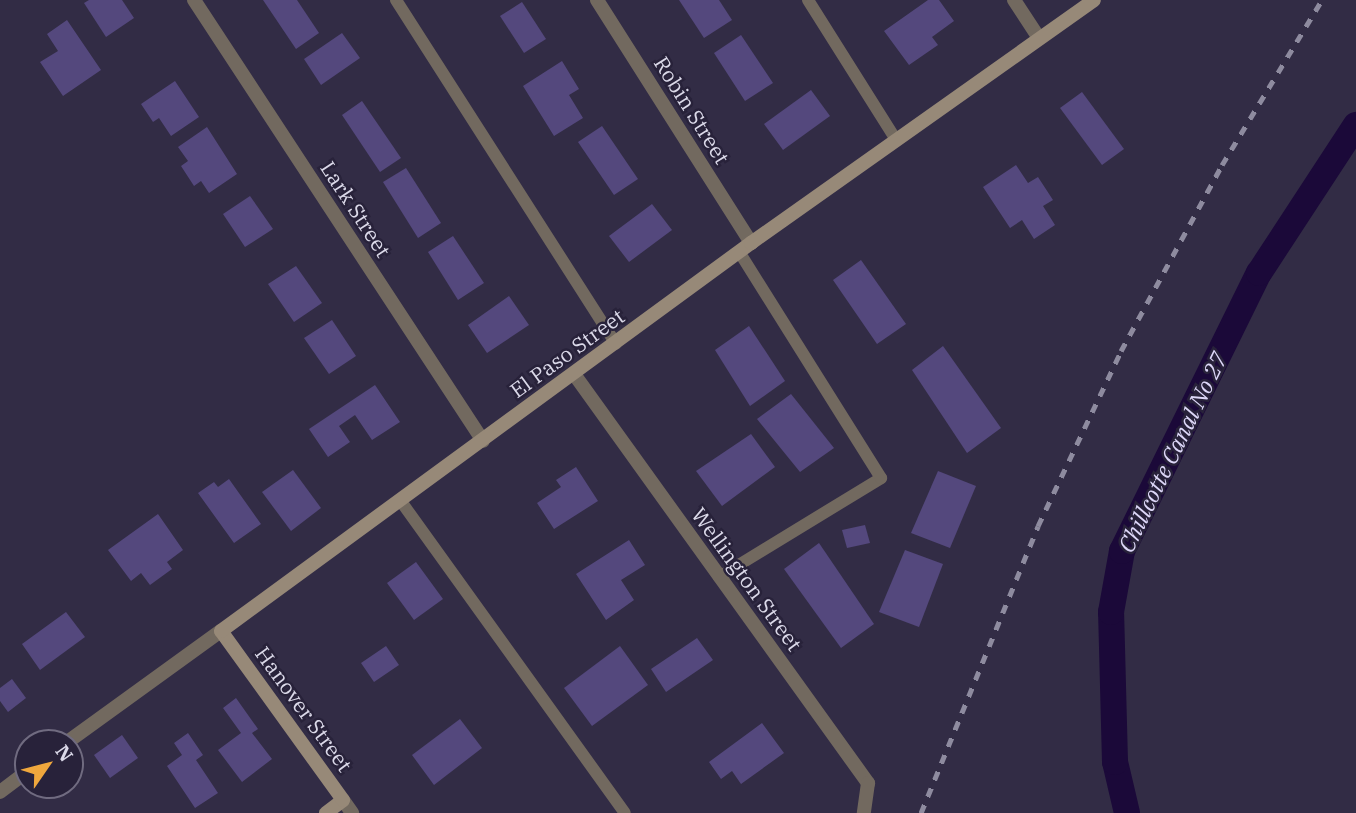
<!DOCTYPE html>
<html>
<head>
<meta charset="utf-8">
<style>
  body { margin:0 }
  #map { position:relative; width:1356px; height:813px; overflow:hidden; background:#322c45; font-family:"IBM Plex Serif",serif }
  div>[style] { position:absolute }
  .canal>* { height:26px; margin:-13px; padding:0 13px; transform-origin:13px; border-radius:13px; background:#1b0939 }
  .building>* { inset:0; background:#54487d }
  .lane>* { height:12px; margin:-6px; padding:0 6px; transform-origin:6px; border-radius:6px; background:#72695f }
  .street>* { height:14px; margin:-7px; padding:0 7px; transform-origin:7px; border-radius:7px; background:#72695f }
  .secondary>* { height:14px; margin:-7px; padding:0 7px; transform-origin:7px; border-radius:7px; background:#978978 }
  .rail>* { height:5px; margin-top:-2.5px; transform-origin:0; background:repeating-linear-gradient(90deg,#8e8b9f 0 9px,transparent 0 18px) }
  span { translate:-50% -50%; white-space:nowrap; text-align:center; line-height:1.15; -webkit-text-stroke:5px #28223a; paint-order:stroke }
  .street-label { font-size:21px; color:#dbd9e9 }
  .water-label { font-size:23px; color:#ddd7f8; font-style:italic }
  .north { position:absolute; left:14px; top:729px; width:70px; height:70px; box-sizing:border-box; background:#28223a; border:2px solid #706b80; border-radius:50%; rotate:55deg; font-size:19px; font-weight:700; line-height:28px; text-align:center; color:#dbd9e9 }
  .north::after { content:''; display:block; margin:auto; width:24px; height:32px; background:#efa73d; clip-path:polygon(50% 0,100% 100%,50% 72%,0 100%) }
</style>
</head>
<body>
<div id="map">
  <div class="canal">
    <div style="left:1127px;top:813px;width:52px;rotate:-103.2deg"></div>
    <div style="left:1115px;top:762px;width:150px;rotate:-91.5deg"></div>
    <div style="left:1111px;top:612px;width:62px;rotate:-79.8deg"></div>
    <div style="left:1122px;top:551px;width:310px;rotate:-63.8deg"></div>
    <div style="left:1259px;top:273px;width:177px;rotate:-56.8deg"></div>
  </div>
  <div class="building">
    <div style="clip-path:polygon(89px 0,122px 0,134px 18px,106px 37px,84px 3px)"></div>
    <div style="clip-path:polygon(263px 0,297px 0,319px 33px,296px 49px)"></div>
    <div style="clip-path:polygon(679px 0,719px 0,732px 20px,704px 38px)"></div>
    <div style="clip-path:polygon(928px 0,939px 0,954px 21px,932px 37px,938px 45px,909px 65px,884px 31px)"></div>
    <div style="clip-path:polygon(522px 2px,546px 39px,524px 53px,500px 16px)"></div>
    <div style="clip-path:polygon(67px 20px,101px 70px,63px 96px,40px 62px,58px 51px,47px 34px)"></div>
    <div style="clip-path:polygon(342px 33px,360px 58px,321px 85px,304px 59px)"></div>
    <div style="clip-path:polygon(741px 35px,773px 83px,745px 101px,714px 53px)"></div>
    <div style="clip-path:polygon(562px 61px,579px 89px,569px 95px,583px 118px,554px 136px,523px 86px)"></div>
    <div style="clip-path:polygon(175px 81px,199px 117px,171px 136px,159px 118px,153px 122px,141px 104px)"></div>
    <div style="clip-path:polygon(811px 90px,830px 116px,783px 150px,764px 124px)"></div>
    <div style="clip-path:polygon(1082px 92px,1124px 149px,1102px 165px,1060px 108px)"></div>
    <div style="clip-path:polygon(362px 101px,401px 158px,380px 172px,342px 115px)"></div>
    <div style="clip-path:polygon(602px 126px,638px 179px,614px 195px,578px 142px)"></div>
    <div style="clip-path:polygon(207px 127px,237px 174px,209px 193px,201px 181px,194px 186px,181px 166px,188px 161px,178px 147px)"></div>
    <div style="clip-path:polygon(1016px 165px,1028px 183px,1038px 177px,1053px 200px,1043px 206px,1055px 225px,1034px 239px,1022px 220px,1010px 228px,983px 187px)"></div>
    <div style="clip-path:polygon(406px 168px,441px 223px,418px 238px,383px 182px)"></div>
    <div style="clip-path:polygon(250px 196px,273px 229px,245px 247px,223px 214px)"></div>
    <div style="clip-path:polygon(652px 204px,672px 230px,629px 262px,609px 236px)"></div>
    <div style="clip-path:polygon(453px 236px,484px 283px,458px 300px,428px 252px)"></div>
    <div style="clip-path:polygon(861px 260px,906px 324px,877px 344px,833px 280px)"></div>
    <div style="clip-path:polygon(296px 266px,322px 303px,294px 322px,268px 284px)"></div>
    <div style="clip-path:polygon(509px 296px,529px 325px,487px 353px,468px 325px)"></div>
    <div style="clip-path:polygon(332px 320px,356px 356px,329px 374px,304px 338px)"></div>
    <div style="clip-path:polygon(749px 326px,785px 381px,750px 406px,715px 350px)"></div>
    <div style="clip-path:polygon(943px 346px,1001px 428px,967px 453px,912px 370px)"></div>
    <div style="clip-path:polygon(375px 385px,400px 422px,372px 440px,355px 415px,339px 426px,350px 442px,328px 457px,309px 429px)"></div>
    <div style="clip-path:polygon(791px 394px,834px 448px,800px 472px,757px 419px)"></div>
    <div style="clip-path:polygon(751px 434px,775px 467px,722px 506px,696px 471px)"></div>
    <div style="clip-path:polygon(576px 467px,598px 501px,554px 529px,537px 503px,561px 487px,556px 480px)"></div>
    <div style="clip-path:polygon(293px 470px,321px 508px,291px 531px,262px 492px)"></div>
    <div style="clip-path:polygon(938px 471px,976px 486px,950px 548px,911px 533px)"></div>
    <div style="clip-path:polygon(229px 479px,261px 524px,234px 543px,198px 493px,214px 482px,218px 487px)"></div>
    <div style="clip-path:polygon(158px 514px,183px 550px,167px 562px,172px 569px,150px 585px,141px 573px,131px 581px,108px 550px)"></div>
    <div style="clip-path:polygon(865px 525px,870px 543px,847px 548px,842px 530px)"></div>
    <div style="clip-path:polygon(629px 540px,645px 565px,621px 580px,634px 600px,606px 620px,576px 574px)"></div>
    <div style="clip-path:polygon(819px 543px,874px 624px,841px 648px,784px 569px)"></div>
    <div style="clip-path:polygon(905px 550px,943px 564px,919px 627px,879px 612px)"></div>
    <div style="clip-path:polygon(416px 562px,443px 599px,414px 620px,387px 583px)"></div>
    <div style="clip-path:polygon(66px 612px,85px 637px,40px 670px,22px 644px)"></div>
    <div style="clip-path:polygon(697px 638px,713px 660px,666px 692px,651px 669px)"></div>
    <div style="clip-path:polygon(386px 646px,399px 665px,374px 682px,361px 663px)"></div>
    <div style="clip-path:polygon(620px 646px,648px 685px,592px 726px,564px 688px)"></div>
    <div style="clip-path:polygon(12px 679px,26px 698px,8px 712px,0 701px,0 688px)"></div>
    <div style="clip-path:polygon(236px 698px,258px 729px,252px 733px,272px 759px,242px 782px,218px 750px,241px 733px,223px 708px)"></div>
    <div style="clip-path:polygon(460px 719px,482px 748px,434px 785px,412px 755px)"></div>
    <div style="clip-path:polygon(762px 723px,784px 753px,741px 784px,732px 771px,721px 779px,709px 762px)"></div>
    <div style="clip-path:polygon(188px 733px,203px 755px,196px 760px,218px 793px,195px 808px,167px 766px,182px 755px,174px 743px)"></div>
    <div style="clip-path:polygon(122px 735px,138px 758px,110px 778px,94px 755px)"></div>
  </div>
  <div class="lane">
    <div style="left:396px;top:0;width:408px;rotate:57.4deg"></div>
    <div style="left:808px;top:0;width:165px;rotate:57.8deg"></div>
    <div style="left:400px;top:500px;width:385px;rotate:54.3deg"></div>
    <div style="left:719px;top:577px;width:190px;rotate:-31.4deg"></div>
    <div style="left:881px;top:478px;width:266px;rotate:-122.1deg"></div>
  </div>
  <div class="street">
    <div style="left:194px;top:0;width:527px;rotate:56.76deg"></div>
    <div style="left:597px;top:0;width:288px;rotate:57.6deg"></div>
    <div style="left:1014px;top:0;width:45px;rotate:56.7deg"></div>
    <div style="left:574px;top:374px;width:504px;rotate:54.29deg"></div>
    <div style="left:868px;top:783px;width:30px;rotate:98deg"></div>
    <div style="left:66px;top:743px;width:191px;rotate:-35.9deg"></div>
    <div style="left:0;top:792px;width:35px;rotate:-37deg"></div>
    <div style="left:343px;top:800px;width:16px;rotate:55deg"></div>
  </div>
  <div class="secondary">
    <div style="left:326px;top:813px;width:21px;rotate:-37deg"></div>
    <div style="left:343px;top:800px;width:208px;rotate:-125.8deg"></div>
    <div style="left:221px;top:631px;width:657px;rotate:-36.21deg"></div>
    <div style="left:751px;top:243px;width:420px;rotate:-35.3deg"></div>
  </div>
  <div class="rail">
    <div style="left:921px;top:813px;width:310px;rotate:-67.8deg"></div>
    <div style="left:1038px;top:526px;width:194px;rotate:-64.6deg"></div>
    <div style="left:1121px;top:351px;width:212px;rotate:-61.5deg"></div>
    <div style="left:1222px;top:165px;width:193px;rotate:-58.8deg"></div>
  </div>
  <div class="street-label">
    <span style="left:692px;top:110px;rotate:58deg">Robin Street</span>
    <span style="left:356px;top:209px;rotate:57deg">Lark Street</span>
    <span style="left:567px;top:353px;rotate:-36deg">El Paso Street</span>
    <span style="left:747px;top:579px;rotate:54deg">Wellington Street</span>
    <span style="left:304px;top:709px;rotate:54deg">Hanover Street</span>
  </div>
  <div class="water-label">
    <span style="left:1172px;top:452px;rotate:-64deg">Chillcotte Canal No 27</span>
  </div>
  <div class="north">N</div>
</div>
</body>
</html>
